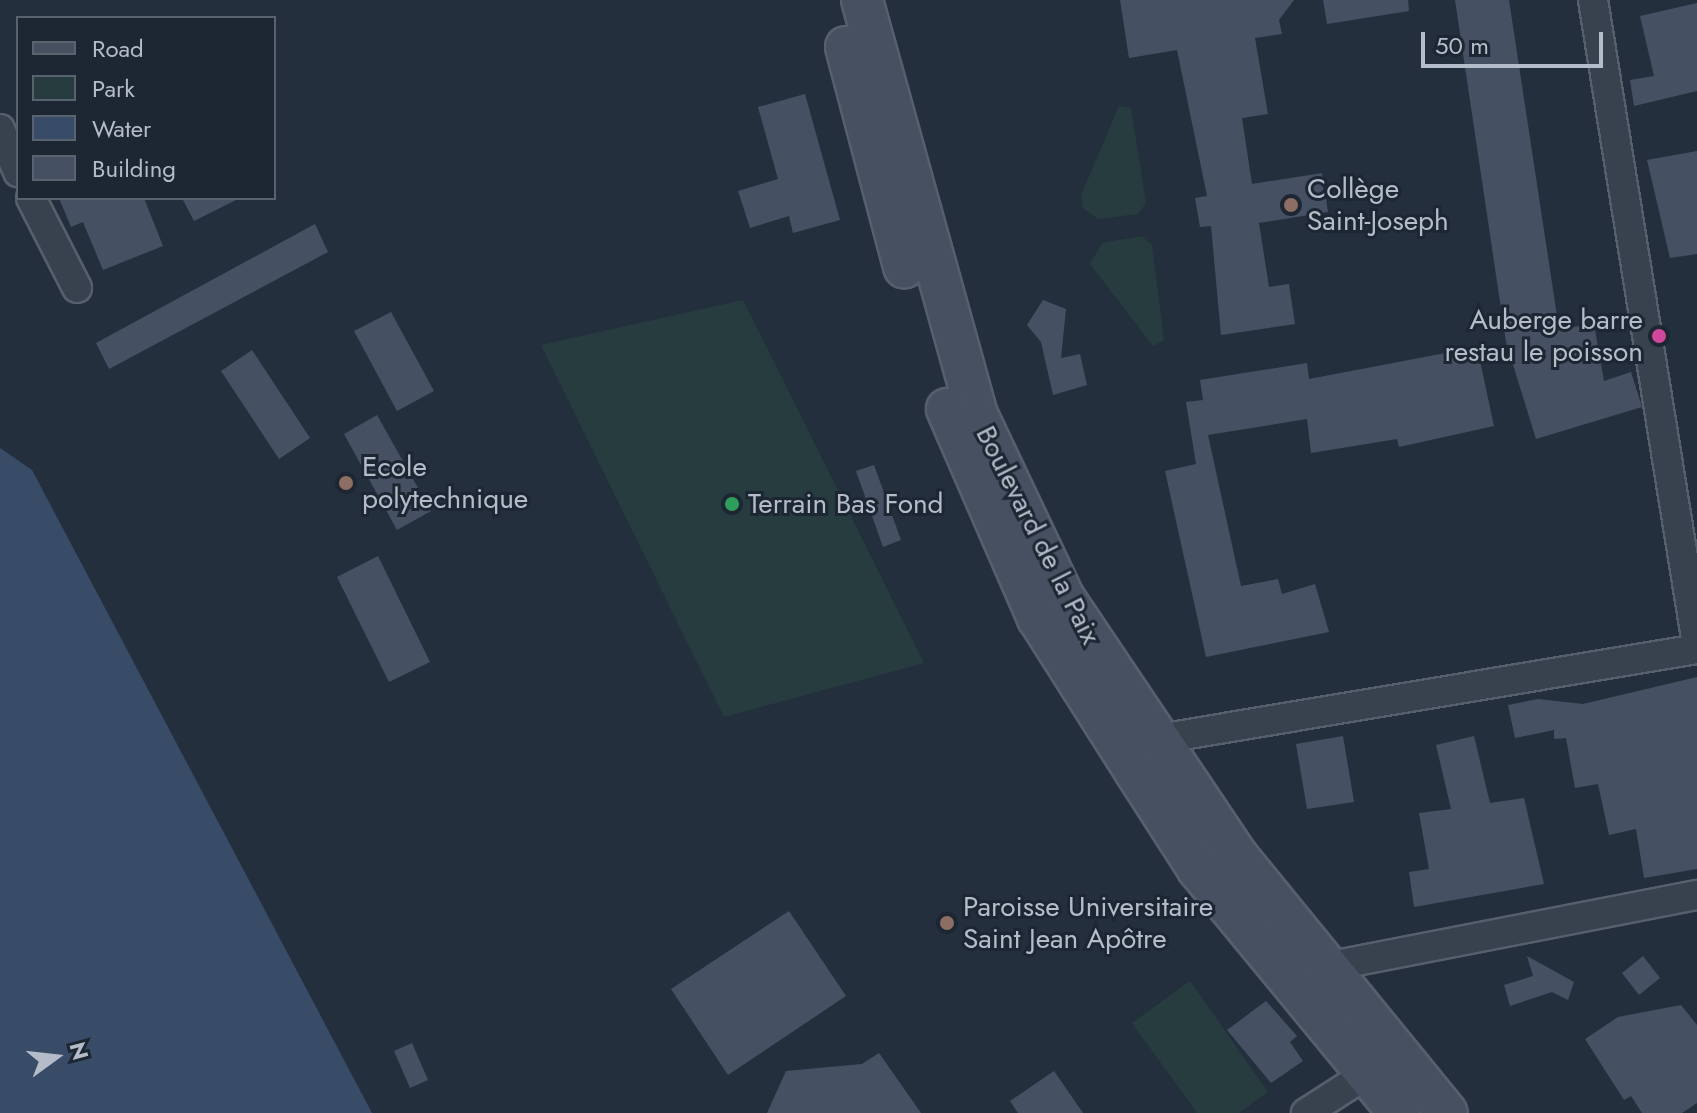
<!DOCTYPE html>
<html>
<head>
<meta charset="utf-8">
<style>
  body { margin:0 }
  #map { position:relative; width:1697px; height:1113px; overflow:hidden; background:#242f3e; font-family:Jost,sans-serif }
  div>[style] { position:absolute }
  .green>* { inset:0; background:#263c3f }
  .water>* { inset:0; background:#394c67 }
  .building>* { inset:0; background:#455162 }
  .roads { filter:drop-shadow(2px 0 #565f6c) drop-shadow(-2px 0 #565f6c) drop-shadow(0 2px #565f6c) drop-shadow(0 -2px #565f6c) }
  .street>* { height:28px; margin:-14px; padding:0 14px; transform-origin:14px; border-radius:14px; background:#38414e }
  .secondary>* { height:40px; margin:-20px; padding:0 20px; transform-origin:20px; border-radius:20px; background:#465061 }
  .dots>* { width:22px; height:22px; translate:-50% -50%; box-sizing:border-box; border:4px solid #1d2633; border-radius:50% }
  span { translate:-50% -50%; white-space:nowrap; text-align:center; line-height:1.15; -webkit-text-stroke:6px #1d2633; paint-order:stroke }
  .poi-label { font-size:28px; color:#b4bcc9 }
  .left { translate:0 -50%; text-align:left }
  .right { translate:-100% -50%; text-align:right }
  .street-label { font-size:28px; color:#b4bcc9 }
  .legend { position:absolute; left:16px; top:16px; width:260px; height:184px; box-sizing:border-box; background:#1d2633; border:2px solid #59626f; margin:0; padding:10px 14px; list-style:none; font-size:24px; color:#b4bcc9 }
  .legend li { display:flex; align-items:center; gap:16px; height:40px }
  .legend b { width:40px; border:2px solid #59626f }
  .north { position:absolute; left:16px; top:1017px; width:80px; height:80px; -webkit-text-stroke:6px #1d2633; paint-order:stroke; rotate:75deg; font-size:22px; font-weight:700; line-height:32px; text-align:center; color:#b4bcc9 }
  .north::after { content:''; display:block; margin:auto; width:28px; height:36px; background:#b4bcc9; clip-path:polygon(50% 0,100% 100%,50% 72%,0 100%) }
  .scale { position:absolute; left:1421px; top:32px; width:182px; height:36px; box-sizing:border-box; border:4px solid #b4bcc9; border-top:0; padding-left:10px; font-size:24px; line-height:28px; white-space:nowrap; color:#b4bcc9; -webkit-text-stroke:6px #1d2633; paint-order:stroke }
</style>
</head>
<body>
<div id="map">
  <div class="green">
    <div style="clip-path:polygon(1119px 106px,1131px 108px,1146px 203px,1138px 214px,1098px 219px,1083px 208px,1081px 195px)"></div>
    <div style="clip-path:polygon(1142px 236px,1152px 245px,1164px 340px,1153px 346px,1090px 264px,1102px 243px)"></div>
    <div style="clip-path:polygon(743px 300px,924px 663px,724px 717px,541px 345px)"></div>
    <div style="clip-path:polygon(1190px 981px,1268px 1092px,1239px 1113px,1197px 1113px,1132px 1023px)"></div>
  </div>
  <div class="water">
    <div style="clip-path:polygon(0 448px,32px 470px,372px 1113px,0 1113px)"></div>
  </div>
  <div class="building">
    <div style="clip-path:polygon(1120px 0,1294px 0,1279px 20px,1282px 34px,1255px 38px,1268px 114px,1242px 118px,1252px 184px,1322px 173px,1328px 212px,1259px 223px,1269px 287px,1289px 284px,1295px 324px,1221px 335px,1211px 226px,1200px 227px,1195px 198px,1207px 196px,1177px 50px,1129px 58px)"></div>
    <div style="clip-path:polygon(1323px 0,1408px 0,1409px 11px,1327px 24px)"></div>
    <div style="clip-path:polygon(1455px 0,1509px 0,1559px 329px,1594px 324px,1604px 381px,1631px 372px,1642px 407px,1536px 439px,1506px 342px)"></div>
    <div style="clip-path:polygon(1697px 3px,1697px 91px,1634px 106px,1630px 80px,1654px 76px,1640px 16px)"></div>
    <div style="clip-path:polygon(805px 94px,840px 220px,793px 233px,789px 216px,750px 228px,738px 191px,778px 179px,758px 107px)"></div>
    <div style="clip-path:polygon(1697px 151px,1697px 254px,1670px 258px,1647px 160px)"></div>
    <div style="clip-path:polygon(59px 198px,144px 198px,163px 246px,103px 270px,83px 222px,71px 227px)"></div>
    <div style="clip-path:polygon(182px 198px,240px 198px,194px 221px)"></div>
    <div style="clip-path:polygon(315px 224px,328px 252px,109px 369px,96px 343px)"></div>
    <div style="clip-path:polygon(1043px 300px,1066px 309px,1061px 358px,1080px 354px,1087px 385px,1053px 395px,1041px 342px,1027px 325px)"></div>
    <div style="clip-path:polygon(391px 312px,434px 391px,397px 411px,354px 331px)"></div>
    <div style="clip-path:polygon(1477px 347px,1494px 426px,1399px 447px,1397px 439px,1311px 453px,1307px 419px,1208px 435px,1241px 586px,1278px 579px,1282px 594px,1315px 584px,1329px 632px,1206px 657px,1165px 471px,1196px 464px,1186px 402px,1203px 400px,1200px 380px,1307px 363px,1309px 379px)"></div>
    <div style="clip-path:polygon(252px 350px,310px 438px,279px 459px,221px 371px)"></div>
    <div style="clip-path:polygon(377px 415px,431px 511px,397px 530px,344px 434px)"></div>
    <div style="clip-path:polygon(874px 465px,901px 540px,883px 547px,856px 471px)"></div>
    <div style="clip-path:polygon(378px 556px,430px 662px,389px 682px,337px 577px)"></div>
    <div style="clip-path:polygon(1697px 677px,1697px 869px,1644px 878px,1636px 829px,1609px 835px,1598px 784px,1575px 788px,1566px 738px,1554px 739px,1554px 730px,1515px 738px,1508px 705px,1538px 699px,1583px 704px)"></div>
    <div style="clip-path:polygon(1343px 736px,1354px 802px,1307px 809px,1296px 744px)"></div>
    <div style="clip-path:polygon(1474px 736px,1490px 803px,1524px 798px,1544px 884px,1414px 907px,1409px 872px,1429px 869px,1419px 813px,1451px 809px,1436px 745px)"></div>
    <div style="clip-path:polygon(789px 911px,846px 996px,728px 1075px,671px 989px)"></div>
    <div style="clip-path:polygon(1527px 956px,1574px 982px,1568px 1000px,1552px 992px,1510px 1006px,1504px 985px,1533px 976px)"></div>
    <div style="clip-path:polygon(1643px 956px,1660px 978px,1639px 995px,1622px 973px)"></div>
    <div style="clip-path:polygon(1266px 1001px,1297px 1036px,1290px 1042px,1303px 1061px,1271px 1083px,1227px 1030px)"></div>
    <div style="clip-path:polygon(1681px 1005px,1697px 1025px,1697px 1103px,1682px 1113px,1642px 1113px,1631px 1096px,1624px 1100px,1585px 1039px,1618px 1017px)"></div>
    <div style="clip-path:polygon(412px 1043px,428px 1080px,410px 1088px,394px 1051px)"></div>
    <div style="clip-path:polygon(879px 1053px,921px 1113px,767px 1113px,786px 1071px,862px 1064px)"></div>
    <div style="clip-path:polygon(1054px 1071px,1083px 1113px,1018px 1113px,1010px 1101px)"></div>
  </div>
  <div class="roads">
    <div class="street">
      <div style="left:1593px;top:0;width:652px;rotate:80.83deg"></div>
      <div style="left:0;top:129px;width:47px;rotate:67.3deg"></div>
      <div style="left:31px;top:198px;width:101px;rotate:62.9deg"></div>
      <div style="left:1153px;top:740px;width:552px;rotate:-9.5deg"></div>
      <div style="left:1310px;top:970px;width:394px;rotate:-11deg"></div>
      <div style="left:1306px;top:1113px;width:72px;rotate:-32.6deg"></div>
    </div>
    <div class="secondary">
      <div style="left:862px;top:0;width:433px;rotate:74.5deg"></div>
      <div style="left:978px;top:417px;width:200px;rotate:64.6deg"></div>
      <div style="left:1064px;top:598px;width:312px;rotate:56.1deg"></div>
      <div style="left:1238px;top:857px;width:330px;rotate:50.8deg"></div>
      <div style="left:846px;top:47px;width:228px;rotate:75.2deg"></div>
      <div style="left:947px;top:409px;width:228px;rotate:66.5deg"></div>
      <div style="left:1038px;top:618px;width:181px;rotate:57.6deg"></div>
      <div style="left:1135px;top:771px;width:117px;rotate:57.3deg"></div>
      <div style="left:1198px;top:869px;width:316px;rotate:50.5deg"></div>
    </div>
  </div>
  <div class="dots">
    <div style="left:1291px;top:205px;background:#8d6e63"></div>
    <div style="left:1659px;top:336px;background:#d1479c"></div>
    <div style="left:346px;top:483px;background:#8d6e63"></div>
    <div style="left:732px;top:504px;background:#2e9e5b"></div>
    <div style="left:947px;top:923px;background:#8d6e63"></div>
  </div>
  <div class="poi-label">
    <span class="left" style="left:1307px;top:205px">Collège<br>Saint-Joseph</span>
    <span class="right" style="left:1643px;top:336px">Auberge barre<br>restau le poisson</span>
    <span class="left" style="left:362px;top:483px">Ecole<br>polytechnique</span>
    <span class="left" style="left:748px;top:504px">Terrain Bas Fond</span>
    <span class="left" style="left:963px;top:923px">Paroisse Universitaire<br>Saint Jean Apôtre</span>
  </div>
  <div class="street-label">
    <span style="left:1038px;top:535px;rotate:63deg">Boulevard de la Paix</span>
  </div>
  <ul class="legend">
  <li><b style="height:10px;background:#465061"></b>Road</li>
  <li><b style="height:22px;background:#263c3f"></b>Park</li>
  <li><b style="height:22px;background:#394c67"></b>Water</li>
  <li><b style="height:22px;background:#455162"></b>Building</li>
  </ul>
  <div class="north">N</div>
  <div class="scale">50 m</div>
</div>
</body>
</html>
